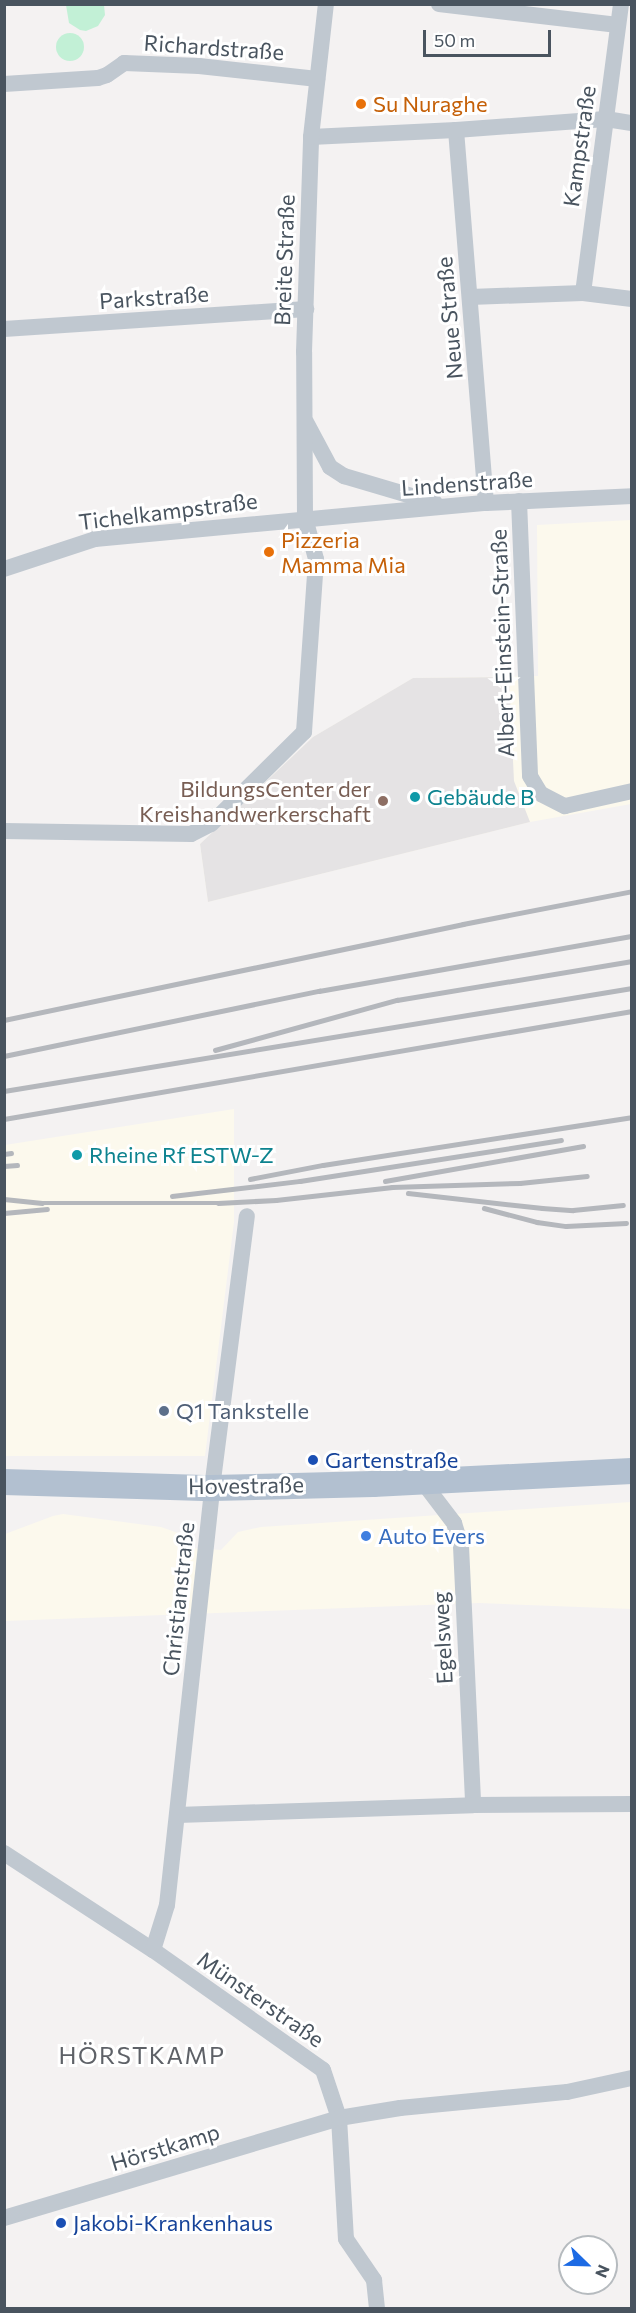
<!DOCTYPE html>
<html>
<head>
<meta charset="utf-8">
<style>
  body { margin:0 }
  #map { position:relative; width:636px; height:2313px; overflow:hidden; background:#f4f2f2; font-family:Commissioner,sans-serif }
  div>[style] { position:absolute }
  .commercial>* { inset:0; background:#fcf9ed }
  .education>* { inset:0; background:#e5e3e4 }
  .green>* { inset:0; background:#c2f0d6 }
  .round { border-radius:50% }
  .street>* { height:16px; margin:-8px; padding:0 8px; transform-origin:8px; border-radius:8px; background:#c0c8d0 }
  .primary>* { height:26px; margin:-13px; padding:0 13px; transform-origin:13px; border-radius:13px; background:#b2c0d0 }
  .rail>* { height:4.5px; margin:-2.25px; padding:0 2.25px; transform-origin:2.25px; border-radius:2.25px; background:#b4b7bc }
  .dots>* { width:16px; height:16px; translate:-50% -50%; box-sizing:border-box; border:3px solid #fff; border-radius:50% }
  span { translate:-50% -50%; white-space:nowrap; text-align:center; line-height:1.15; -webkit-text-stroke:6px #fff; paint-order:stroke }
  .street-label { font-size:22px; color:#49545f }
  .food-label { font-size:22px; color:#c56008 }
  .left { translate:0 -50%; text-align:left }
  .education-label { font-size:22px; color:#785e54 }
  .right { translate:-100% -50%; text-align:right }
  .culture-label { font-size:22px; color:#0d838f }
  .service-label { font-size:22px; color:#4e5e75 }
  .transit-label { font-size:22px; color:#164399 }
  .shop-label { font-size:22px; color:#366cbe }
  .neighbourhood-label { font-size:24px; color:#5e6167; letter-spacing:1.5px }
  .frame { position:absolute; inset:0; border:6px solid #49545f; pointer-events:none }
  .north { position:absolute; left:558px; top:2235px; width:60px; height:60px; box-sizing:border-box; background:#fff; border:2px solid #b6bbbf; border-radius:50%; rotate:113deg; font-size:16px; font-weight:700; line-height:24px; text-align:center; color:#49545f }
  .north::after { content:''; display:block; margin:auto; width:21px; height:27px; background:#1c6ae4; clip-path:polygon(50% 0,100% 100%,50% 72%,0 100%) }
  .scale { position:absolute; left:423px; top:30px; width:128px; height:27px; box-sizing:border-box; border:3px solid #49545f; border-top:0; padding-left:8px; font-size:18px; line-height:21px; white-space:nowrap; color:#49545f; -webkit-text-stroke:4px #fff; paint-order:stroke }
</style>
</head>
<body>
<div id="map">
  <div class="commercial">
    <div style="clip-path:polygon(631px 520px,631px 804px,530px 822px,208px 902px,200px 844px,313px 737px,413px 678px,538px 676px,537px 525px)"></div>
    <div style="clip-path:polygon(234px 1109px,234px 1222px,205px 1456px,5px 1456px,5px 1145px)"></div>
    <div style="clip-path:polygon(631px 1502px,631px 1609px,479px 1603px,5px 1621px,5px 1534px,53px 1516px,63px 1514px,161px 1527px,181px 1534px,192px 1548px,221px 1550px,238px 1532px,261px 1527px)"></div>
  </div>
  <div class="education">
    <div style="clip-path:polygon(509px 677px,514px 781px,530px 822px,208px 902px,200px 844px,313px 737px,413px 678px)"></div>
  </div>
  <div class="green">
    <div style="clip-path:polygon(66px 5px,104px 5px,105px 15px,98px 26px,86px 31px,80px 30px,69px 23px)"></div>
    <div class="round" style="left:56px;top:33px;width:28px;height:28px"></div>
  </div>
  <div class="street">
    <div style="left:439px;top:4px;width:180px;rotate:6.7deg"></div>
    <div style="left:4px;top:84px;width:94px;rotate:-3.7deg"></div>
    <div style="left:98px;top:78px;width:9px;rotate:-18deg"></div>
    <div style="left:107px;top:75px;width:21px;rotate:-35deg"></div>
    <div style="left:124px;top:63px;width:75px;rotate:2.3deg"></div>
    <div style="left:199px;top:66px;width:119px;rotate:6.3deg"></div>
    <div style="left:456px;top:130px;width:374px;rotate:85.4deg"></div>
    <div style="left:311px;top:137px;width:145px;rotate:-2.8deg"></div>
    <div style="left:456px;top:130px;width:150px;rotate:-4.2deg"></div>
    <div style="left:606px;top:119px;width:26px;rotate:9deg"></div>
    <div style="left:583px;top:293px;width:291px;rotate:-82.5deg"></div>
    <div style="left:470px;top:297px;width:113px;rotate:-2deg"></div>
    <div style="left:583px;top:293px;width:49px;rotate:7deg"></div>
    <div style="left:4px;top:329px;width:303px;rotate:-3.8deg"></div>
    <div style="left:306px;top:422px;width:51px;rotate:61.9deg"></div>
    <div style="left:330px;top:467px;width:17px;rotate:33deg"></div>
    <div style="left:344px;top:476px;width:95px;rotate:16.5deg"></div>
    <div style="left:519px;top:501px;width:275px;rotate:87.7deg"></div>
    <div style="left:530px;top:776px;width:21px;rotate:59deg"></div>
    <div style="left:541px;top:794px;width:27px;rotate:27deg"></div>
    <div style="left:565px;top:806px;width:69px;rotate:-12.6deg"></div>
    <div style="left:4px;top:569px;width:96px;rotate:-18.2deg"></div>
    <div style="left:95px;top:539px;width:393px;rotate:-5.3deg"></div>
    <div style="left:486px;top:503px;width:146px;rotate:-2.7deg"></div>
    <div style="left:4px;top:831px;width:187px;rotate:0.9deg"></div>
    <div style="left:191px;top:834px;width:22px;rotate:-27deg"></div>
    <div style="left:211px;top:824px;width:131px;rotate:-44.7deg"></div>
    <div style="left:304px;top:732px;width:173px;rotate:-86deg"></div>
    <div style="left:316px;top:559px;width:42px;rotate:-105deg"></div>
    <div style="left:305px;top:518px;width:166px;rotate:-90.3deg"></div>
    <div style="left:304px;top:352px;width:215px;rotate:-88.1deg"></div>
    <div style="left:311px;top:137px;width:134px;rotate:-83.6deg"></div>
    <div style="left:422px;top:1481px;width:53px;rotate:52.7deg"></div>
    <div style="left:454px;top:1523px;width:24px;rotate:73deg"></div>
    <div style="left:461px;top:1546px;width:259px;rotate:87.3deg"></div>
    <div style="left:177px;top:1815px;width:296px;rotate:-1.9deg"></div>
    <div style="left:473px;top:1805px;width:159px;rotate:-0.4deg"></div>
    <div style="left:4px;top:1853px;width:178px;rotate:33.1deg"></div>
    <div style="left:153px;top:1950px;width:208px;rotate:35.2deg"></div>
    <div style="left:323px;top:2070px;width:51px;rotate:71.6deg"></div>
    <div style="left:339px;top:2118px;width:121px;rotate:86.7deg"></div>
    <div style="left:346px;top:2239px;width:50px;rotate:55.7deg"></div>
    <div style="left:374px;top:2280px;width:28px;rotate:84deg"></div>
    <div style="left:153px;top:1950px;width:47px;rotate:-72.7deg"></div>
    <div style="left:167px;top:1905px;width:419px;rotate:-83.8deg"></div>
    <div style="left:212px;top:1488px;width:274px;rotate:-82.7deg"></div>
    <div style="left:4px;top:2218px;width:350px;rotate:-16.6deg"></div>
    <div style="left:339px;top:2118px;width:62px;rotate:-9.3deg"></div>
    <div style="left:400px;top:2108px;width:168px;rotate:-5.5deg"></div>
    <div style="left:567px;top:2092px;width:66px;rotate:-12.2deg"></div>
  </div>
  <div class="primary">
    <div style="left:4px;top:1482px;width:208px;rotate:1.7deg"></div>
    <div style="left:212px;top:1488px;width:161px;rotate:-1.4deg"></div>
    <div style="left:373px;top:1484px;width:259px;rotate:-2.9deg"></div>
  </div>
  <div class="rail">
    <div style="left:4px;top:1020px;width:469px;rotate:-11.8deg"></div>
    <div style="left:463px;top:924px;width:172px;rotate:-11deg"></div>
    <div style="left:215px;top:1050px;width:189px;rotate:-15.4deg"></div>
    <div style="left:397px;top:1000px;width:238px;rotate:-9.4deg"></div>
    <div style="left:4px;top:1056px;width:322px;rotate:-11.7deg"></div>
    <div style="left:319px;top:991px;width:318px;rotate:-10deg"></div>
    <div style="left:4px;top:1091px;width:636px;rotate:-9.31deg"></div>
    <div style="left:4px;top:1119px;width:637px;rotate:-9.76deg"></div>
    <div style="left:4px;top:1154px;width:7px;rotate:-8deg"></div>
    <div style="left:4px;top:1166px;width:13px;rotate:-4deg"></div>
    <div style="left:250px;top:1179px;width:74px;rotate:-10.9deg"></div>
    <div style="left:323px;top:1165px;width:313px;rotate:-8.8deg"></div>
    <div style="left:385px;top:1181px;width:201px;rotate:-10deg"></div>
    <div style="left:408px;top:1193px;width:135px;rotate:6.4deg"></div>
    <div style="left:542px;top:1208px;width:31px;rotate:4deg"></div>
    <div style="left:573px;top:1210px;width:50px;rotate:-5.7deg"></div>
    <div style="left:172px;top:1196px;width:129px;rotate:-6.7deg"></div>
    <div style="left:300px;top:1181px;width:264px;rotate:-8.9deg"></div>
    <div style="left:4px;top:1199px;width:38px;rotate:6deg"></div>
    <div style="left:42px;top:1203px;width:176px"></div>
    <div style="left:218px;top:1203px;width:58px;rotate:-3deg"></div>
    <div style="left:276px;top:1200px;width:117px;rotate:-6.4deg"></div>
    <div style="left:392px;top:1187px;width:128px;rotate:-1.8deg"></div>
    <div style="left:520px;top:1183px;width:67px;rotate:-6deg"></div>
    <div style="left:484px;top:1208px;width:55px;rotate:14.8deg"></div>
    <div style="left:537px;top:1222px;width:29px;rotate:8deg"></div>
    <div style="left:566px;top:1226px;width:60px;rotate:-2.9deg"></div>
    <div style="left:4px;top:1213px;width:43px;rotate:-5.3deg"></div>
  </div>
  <div class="dots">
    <div style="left:361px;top:104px;background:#e8710a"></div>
    <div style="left:269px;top:552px;background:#e8710a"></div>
    <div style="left:415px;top:797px;background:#0f9aa8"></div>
    <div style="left:383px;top:801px;background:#8d6e63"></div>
    <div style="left:77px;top:1155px;background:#0f9aa8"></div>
    <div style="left:164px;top:1411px;background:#5c6f8a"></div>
    <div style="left:313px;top:1460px;background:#1a4fb4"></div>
    <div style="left:366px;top:1536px;background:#3f7fe0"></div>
    <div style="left:61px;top:2223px;background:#1a4fb4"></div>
  </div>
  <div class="street-label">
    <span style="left:214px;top:47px;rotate:4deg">Richardstraße</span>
    <span style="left:579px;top:146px;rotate:-82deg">Kampstraße</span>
    <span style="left:284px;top:260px;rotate:-88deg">Breite Straße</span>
    <span style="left:154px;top:297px;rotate:-4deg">Parkstraße</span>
    <span style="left:449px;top:318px;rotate:-95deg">Neue Straße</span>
    <span style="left:467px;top:483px;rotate:-4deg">Lindenstraße</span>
    <span style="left:168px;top:511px;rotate:-7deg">Tichelkampstraße</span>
    <span style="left:502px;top:643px;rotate:-92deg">Albert-Einstein-Straße</span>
    <span style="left:246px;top:1485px;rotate:-1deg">Hovestraße</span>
    <span style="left:178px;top:1599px;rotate:-84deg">Christianstraße</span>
    <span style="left:442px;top:1638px;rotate:-93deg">Egelsweg</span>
    <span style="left:261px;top:1999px;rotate:35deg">Münsterstraße</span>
    <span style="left:165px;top:2147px;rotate:-17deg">Hörstkamp</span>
  </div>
  <div class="food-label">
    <span class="left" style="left:373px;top:104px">Su Nuraghe</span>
    <span class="left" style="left:281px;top:552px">Pizzeria<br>Mamma Mia</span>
  </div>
  <div class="education-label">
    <span class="right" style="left:371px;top:801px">BildungsCenter der<br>Kreishandwerkerschaft</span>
  </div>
  <div class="culture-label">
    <span class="left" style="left:427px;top:797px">Gebäude B</span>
    <span class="left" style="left:89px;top:1155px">Rheine Rf ESTW-Z</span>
  </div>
  <div class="service-label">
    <span class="left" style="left:176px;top:1411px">Q1 Tankstelle</span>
  </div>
  <div class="transit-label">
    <span class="left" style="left:325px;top:1460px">Gartenstraße</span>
    <span class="left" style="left:73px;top:2223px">Jakobi-Krankenhaus</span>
  </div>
  <div class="shop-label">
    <span class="left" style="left:378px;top:1536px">Auto Evers</span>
  </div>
  <div class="neighbourhood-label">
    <span style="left:142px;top:2055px">HÖRSTKAMP</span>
  </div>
  <div class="frame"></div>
  <div class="north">N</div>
  <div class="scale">50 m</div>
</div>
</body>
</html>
